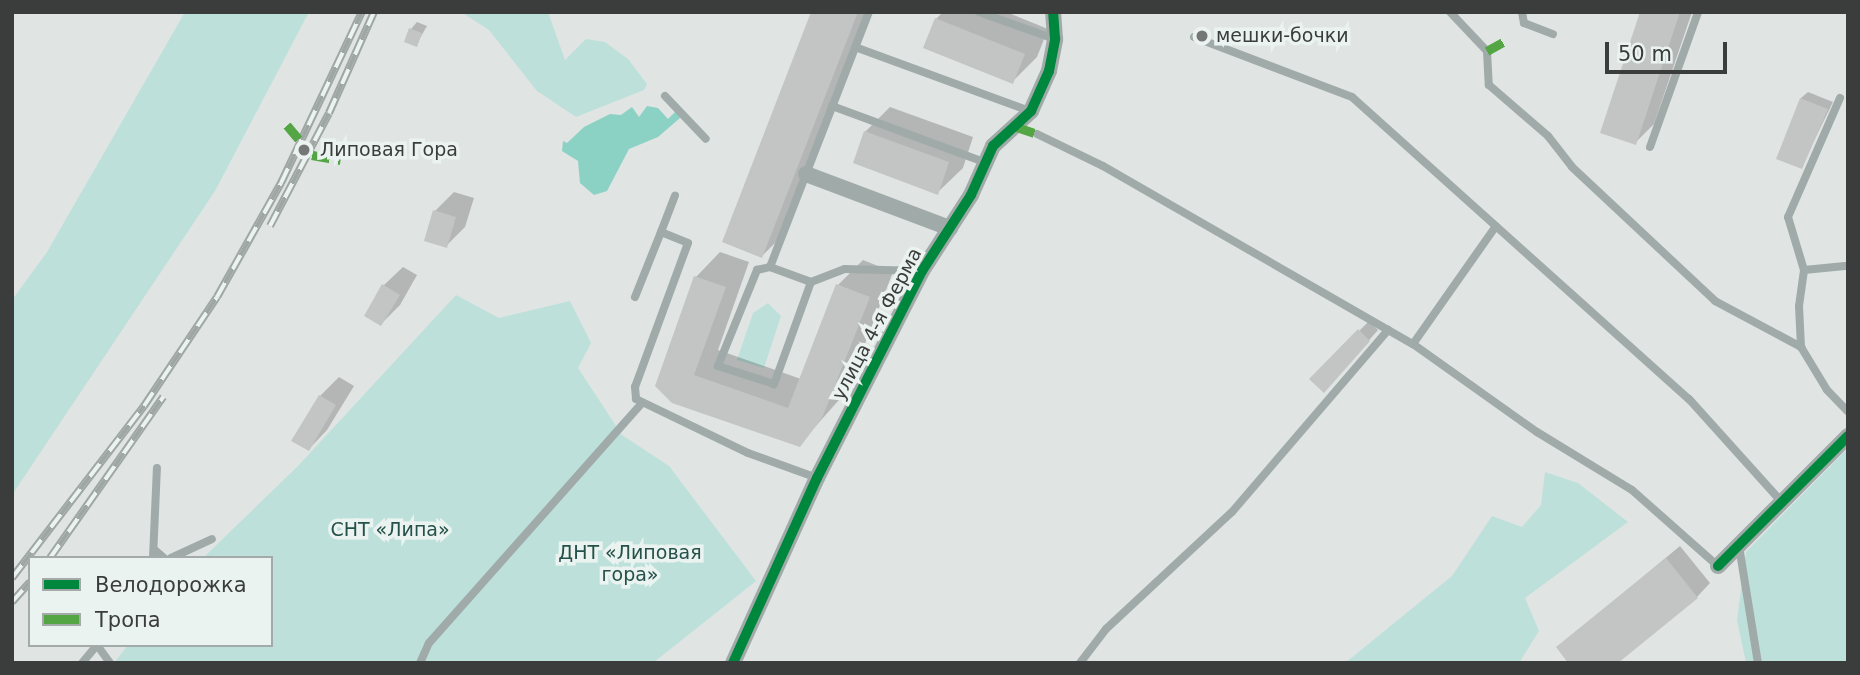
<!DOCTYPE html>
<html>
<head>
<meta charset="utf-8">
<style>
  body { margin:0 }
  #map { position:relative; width:1860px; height:675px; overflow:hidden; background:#e0e4e3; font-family:"DejaVu Sans",sans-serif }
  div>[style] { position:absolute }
  .green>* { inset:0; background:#bde1da }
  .water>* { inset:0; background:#8bd2c5 }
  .shadow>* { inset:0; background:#0003 }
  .building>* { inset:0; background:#c2c5c4 }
  .service>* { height:8px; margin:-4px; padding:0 4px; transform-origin:4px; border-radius:4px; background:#a0aba9 }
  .minor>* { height:16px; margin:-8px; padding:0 8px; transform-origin:8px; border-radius:8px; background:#a0aba9 }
  .rail>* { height:8px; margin-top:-4px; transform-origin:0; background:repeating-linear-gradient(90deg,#ebf3f1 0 16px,#9fa7a5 0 32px); box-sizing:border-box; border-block:2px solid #9fa7a5 }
  .quiet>* { height:9px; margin-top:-4.5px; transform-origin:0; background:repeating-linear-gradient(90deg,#54a645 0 18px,transparent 0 27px) }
  .cycleway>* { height:10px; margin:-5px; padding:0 5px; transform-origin:5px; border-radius:5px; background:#00873e }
  .dots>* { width:19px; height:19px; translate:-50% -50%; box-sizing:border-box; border:4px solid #ebf3f1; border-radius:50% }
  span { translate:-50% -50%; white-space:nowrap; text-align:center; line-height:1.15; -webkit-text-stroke:7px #ebf3f1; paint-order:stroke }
  .poi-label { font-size:19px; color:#3a3d3c }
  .left { translate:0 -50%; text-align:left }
  .street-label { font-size:19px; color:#3a3d3c }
  .park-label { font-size:19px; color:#245149 }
  .frame { position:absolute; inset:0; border:14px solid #3a3d3c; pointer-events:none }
  .legend { position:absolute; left:28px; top:556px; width:245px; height:91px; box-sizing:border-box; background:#ebf3f1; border:2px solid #a4aaa9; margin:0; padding:9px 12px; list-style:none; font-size:21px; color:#3a3d3c }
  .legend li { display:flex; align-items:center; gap:14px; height:35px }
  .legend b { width:35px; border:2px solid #a4aaa9 }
  .scale { position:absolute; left:1605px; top:42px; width:122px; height:32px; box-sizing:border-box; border:4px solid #3a3d3c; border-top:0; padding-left:9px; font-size:21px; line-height:24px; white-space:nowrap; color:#3a3d3c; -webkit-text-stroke:5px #ebf3f1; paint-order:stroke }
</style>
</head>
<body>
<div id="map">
  <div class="green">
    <div style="clip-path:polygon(185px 12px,309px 12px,215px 191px,12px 495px,12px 300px,47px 252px)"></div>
    <div style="clip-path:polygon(461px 12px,548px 12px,565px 60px,586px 39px,605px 42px,628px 59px,647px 84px,644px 90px,576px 117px,537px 91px,489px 30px)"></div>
    <div style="clip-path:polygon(456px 295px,499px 318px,570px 301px,591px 343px,578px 368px,622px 435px,669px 466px,756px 581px,653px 663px,114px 663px,128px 645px,271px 645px,271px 558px,203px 558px,298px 466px)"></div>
    <div style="clip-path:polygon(768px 303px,781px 316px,764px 368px,737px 360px,753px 313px)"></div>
    <div style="clip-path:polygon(1848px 448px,1848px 663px,1746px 663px,1737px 620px,1746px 552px)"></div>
    <div style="clip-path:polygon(1545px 472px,1578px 483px,1628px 522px,1525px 598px,1539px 631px,1519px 663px,1345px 663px,1452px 576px,1492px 516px,1522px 527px,1541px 505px)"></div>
  </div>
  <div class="water">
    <div style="clip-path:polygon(647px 106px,658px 108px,668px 119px,678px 109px,680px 118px,658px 137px,629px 149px,607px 191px,594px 195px,580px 183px,578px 161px,562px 151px,563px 141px,567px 143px,584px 127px,610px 114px,621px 115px,632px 107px,639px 117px)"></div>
  </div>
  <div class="shadow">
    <div style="clip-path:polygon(813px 12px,868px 12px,781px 237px,762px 256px)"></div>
    <div style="clip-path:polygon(943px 12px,1006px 12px,1048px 29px,1037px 57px,1012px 82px,936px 19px)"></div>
    <div style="clip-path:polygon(1642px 12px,1692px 12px,1654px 124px,1635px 143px)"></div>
    <div style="clip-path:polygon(417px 22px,427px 26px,416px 45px,411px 29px)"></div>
    <div style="clip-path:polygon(1808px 92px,1833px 102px,1801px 167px,1801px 98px)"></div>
    <div style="clip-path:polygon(890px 107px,973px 137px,963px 168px,938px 192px,865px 132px)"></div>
    <div style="clip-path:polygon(454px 192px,474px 198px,465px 227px,446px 246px,435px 211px)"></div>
    <div style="clip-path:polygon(720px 252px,749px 262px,718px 350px,801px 379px,838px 285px,863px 260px,893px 272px,846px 392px,799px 445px,673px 402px,696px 277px)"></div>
    <div style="clip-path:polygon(403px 267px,417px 275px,400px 305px,381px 324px,384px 285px)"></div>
    <div style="clip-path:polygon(1369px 321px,1378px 330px,1333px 381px,1312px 379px)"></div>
    <div style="clip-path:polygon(339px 377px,354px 386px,327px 430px,309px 449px,320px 396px)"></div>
    <div style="clip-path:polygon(1680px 546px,1710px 583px,1697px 597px,1615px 663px,1558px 647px)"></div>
  </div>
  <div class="building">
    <div style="clip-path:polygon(811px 12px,858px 12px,762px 258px,722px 242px)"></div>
    <div style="clip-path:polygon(1640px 12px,1680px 12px,1636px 145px,1600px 133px)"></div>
    <div style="clip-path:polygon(935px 18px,1025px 54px,1013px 84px,923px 48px)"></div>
    <div style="clip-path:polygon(409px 28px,422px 33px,417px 47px,404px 42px)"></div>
    <div style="clip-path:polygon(1800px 98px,1828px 109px,1802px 169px,1776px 159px)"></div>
    <div style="clip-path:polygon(864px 131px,949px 162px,938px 195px,853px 163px)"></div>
    <div style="clip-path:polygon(433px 210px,456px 217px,447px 248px,424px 241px)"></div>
    <div style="clip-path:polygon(694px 276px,726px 287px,694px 375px,788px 408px,836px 284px,870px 297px,822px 418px,800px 447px,672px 403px,655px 386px)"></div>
    <div style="clip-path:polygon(382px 284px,400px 295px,381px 326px,364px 316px)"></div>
    <div style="clip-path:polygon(1358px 329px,1370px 341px,1324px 393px,1309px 379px)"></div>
    <div style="clip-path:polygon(319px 395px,336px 405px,309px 451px,291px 441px)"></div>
    <div style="clip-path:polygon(1666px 558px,1698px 598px,1618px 663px,1568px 663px,1556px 647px)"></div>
  </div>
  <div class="service">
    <div style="left:979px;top:12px;width:81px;rotate:19.6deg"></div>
    <div style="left:1450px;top:12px;width:54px;rotate:46.5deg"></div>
    <div style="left:1487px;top:51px;width:34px;rotate:87deg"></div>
    <div style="left:1489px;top:85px;width:78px;rotate:40.8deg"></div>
    <div style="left:1548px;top:136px;width:39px;rotate:52deg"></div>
    <div style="left:1572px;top:167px;width:196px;rotate:43.1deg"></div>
    <div style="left:1715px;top:301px;width:98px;rotate:28.1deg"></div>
    <div style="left:1801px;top:347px;width:50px;rotate:58.8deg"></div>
    <div style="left:1827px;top:390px;width:30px;rotate:46deg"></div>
    <div style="left:1522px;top:12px;width:11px;rotate:80deg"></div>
    <div style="left:1524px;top:23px;width:31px;rotate:21deg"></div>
    <div style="left:1194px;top:37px;width:169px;rotate:20.8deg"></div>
    <div style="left:1352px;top:97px;width:453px;rotate:41.9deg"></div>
    <div style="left:1689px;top:399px;width:137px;rotate:48deg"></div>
    <div style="left:855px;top:47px;width:186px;rotate:20.1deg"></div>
    <div style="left:665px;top:96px;width:59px;rotate:46.4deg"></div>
    <div style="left:832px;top:106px;width:162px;rotate:20.2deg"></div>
    <div style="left:1037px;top:134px;width:73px;rotate:25.9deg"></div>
    <div style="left:1103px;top:166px;width:357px;rotate:29.9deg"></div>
    <div style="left:1413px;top:344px;width:152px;rotate:35.4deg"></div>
    <div style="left:1537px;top:432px;width:111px;rotate:31.4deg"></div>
    <div style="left:1632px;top:490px;width:115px;rotate:41.5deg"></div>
    <div style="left:1650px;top:147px;width:143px;rotate:-70.4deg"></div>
    <div style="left:661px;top:232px;width:39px;rotate:-69deg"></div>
    <div style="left:770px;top:267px;width:274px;rotate:-68.8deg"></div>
    <div style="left:1804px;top:270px;width:41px;rotate:-5.6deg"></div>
    <div style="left:811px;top:282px;width:109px;rotate:109.9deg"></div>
    <div style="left:774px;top:384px;width:59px;rotate:-162.2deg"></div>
    <div style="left:718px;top:366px;width:104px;rotate:-67.9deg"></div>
    <div style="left:757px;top:270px;width:13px;rotate:-13deg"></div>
    <div style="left:770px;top:267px;width:44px;rotate:20.1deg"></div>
    <div style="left:811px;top:282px;width:36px;rotate:-21deg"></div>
    <div style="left:845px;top:269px;width:77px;rotate:1.5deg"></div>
    <div style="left:635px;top:297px;width:70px;rotate:-68.2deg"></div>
    <div style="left:661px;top:232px;width:29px;rotate:22deg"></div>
    <div style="left:688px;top:243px;width:153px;rotate:110.2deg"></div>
    <div style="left:635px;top:387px;width:12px;rotate:85deg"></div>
    <div style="left:636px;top:399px;width:124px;rotate:25.7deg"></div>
    <div style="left:748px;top:453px;width:73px;rotate:19.9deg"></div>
    <div style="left:1413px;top:344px;width:144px;rotate:-54.9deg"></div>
    <div style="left:1801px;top:347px;width:41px;rotate:-92.8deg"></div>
    <div style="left:1799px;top:306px;width:36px;rotate:-82deg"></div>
    <div style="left:1804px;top:270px;width:55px;rotate:-106.8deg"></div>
    <div style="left:1788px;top:217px;width:130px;rotate:-66.4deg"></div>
    <div style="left:1739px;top:546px;width:119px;rotate:80.8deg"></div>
    <div style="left:156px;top:551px;width:11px;rotate:41deg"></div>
    <div style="left:153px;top:558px;width:90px;rotate:-87.5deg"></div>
    <div style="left:171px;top:558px;width:45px;rotate:-24.9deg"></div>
    <div style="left:97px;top:645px;width:22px;rotate:54deg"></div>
    <div style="left:82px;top:663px;width:23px;rotate:-50deg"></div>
    <div style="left:420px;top:663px;width:22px;rotate:-66deg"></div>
    <div style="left:429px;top:643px;width:321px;rotate:-48.4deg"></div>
    <div style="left:1080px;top:663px;width:43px;rotate:-52.6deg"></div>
    <div style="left:1106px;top:629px;width:172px;rotate:-42.9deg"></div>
    <div style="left:1232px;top:512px;width:240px;rotate:-49.4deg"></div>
  </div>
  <div class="minor">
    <div style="left:806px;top:174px;width:154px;rotate:20.6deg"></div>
    <div style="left:1718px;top:566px;width:184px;rotate:-45deg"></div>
    <div style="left:733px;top:663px;width:203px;rotate:-65.6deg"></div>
    <div style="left:817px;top:478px;width:232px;rotate:-63.1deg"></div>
    <div style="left:922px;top:271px;width:90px;rotate:-57.2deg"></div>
    <div style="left:971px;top:195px;width:54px;rotate:-65.8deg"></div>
    <div style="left:993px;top:146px;width:52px;rotate:-42.6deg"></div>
    <div style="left:1031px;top:111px;width:44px;rotate:-65.8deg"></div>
    <div style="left:1049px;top:71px;width:33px;rotate:-79deg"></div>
    <div style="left:1055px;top:39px;width:27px;rotate:-94deg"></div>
  </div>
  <div class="rail">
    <div style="left:270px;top:226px;width:127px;rotate:-62.4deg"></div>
    <div style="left:329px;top:113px;width:111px;rotate:-66deg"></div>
    <div style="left:50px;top:558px;width:197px;rotate:-54.9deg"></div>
    <div style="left:12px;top:578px;width:217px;rotate:-52.5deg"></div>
    <div style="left:144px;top:406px;width:131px;rotate:-56.2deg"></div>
    <div style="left:217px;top:297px;width:131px;rotate:-60.7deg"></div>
    <div style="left:281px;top:183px;width:189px;rotate:-64.7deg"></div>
    <div style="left:12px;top:602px;width:27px;rotate:-48deg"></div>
  </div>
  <div class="quiet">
    <div style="left:1487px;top:51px;width:25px;rotate:-29deg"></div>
    <div style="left:287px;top:125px;width:39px;rotate:50deg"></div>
    <div style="left:312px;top:155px;width:29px;rotate:10deg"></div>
    <div style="left:1017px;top:127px;width:21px;rotate:19deg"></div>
  </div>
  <div class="cycleway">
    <div style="left:1718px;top:566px;width:184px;rotate:-45deg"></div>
    <div style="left:733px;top:663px;width:203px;rotate:-65.6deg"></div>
    <div style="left:817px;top:478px;width:232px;rotate:-63.1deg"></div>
    <div style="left:922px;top:271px;width:90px;rotate:-57.2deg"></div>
    <div style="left:971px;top:195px;width:54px;rotate:-65.8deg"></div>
    <div style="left:993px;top:146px;width:52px;rotate:-42.6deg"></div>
    <div style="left:1031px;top:111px;width:44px;rotate:-65.8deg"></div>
    <div style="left:1049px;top:71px;width:33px;rotate:-79deg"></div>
    <div style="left:1055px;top:39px;width:27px;rotate:-94deg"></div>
  </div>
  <div class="dots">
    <div style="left:1202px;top:36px;background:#747776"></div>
    <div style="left:304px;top:150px;background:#747776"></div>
  </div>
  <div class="poi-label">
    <span class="left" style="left:1216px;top:36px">мешки-бочки</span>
    <span class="left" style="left:320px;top:150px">Липовая Гора</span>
  </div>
  <div class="street-label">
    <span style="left:877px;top:324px;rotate:-62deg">улица 4-я Ферма</span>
  </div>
  <div class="park-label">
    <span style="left:390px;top:530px">СНТ «Липа»</span>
    <span style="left:630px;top:564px">ДНТ «Липовая<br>гора»</span>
  </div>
  <div class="frame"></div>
  <ul class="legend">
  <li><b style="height:9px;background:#00873e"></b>Велодорожка</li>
  <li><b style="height:9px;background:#54a645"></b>Тропа</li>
  </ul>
  <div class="scale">50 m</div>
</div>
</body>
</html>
